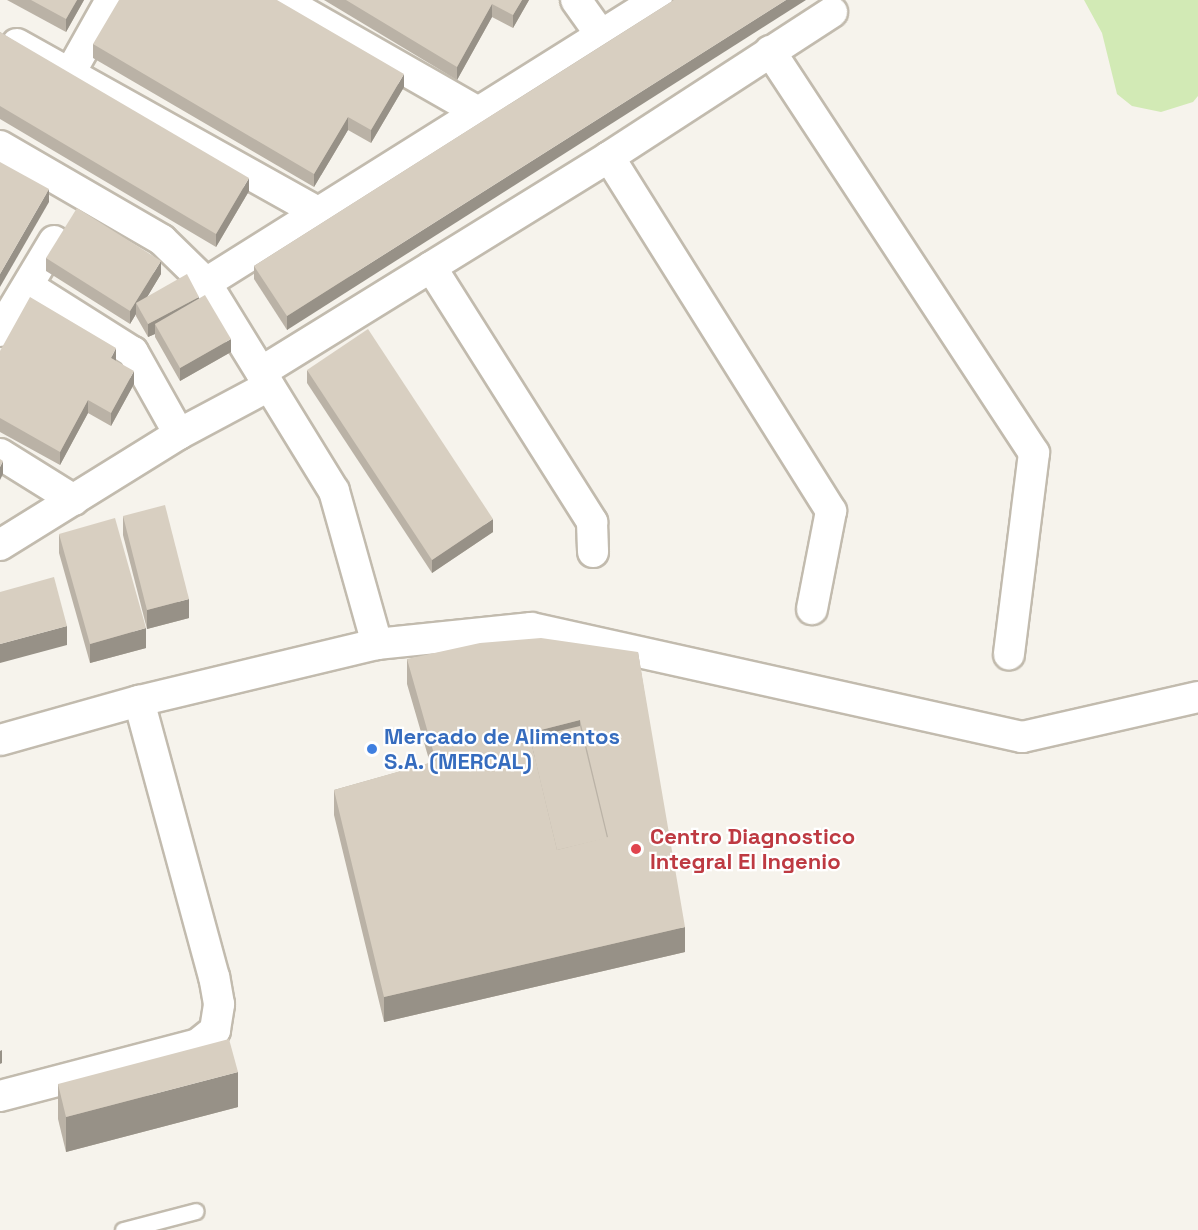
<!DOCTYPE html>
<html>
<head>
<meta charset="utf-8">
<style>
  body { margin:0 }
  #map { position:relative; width:1198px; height:1230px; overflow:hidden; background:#f6f3ec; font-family:"Space Grotesk",sans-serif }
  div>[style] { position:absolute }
  .green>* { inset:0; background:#d2eab5 }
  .roads { filter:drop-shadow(2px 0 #c2bbae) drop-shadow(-2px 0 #c2bbae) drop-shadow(0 2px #c2bbae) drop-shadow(0 -2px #c2bbae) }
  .lane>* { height:15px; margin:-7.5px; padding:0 7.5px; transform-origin:7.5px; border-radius:7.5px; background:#fff }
  .street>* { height:30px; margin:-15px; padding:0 15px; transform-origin:15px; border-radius:15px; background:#fff }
  .wall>* { inset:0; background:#bab2a6 }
  .shaded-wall>* { inset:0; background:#979187 }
  .building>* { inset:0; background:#d8cfc1 }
  .dots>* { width:16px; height:16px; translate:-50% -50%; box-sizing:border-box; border:3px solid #fff; border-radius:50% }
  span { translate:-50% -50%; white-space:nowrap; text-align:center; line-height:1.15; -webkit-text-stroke:4.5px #fff; paint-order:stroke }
  .shop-label { font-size:22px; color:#366cbe; font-weight:700 }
  .left { translate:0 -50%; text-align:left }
  .health-label { font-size:22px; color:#be3a42; font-weight:700 }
</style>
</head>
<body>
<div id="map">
  <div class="green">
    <div style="clip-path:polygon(1084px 0,1198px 0,1198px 96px,1193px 102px,1161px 112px,1132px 106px,1117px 94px,1102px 33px)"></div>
  </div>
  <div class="roads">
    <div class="lane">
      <div style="left:123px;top:1230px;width:75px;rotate:-14.6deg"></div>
    </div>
    <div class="street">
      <div style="left:282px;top:0;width:226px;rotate:29.7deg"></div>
      <div style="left:576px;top:0;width:43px;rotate:54.5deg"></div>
      <div style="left:17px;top:44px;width:345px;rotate:29.2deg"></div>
      <div style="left:770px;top:51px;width:481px;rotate:56.7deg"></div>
      <div style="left:1034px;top:453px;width:203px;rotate:97.1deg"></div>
      <div style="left:70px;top:73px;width:84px;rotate:-60.7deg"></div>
      <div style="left:0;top:146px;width:187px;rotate:30.1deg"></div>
      <div style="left:162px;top:240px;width:62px;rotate:44.3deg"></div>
      <div style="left:206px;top:283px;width:244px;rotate:58.4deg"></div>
      <div style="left:334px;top:491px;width:159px;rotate:74.3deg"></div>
      <div style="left:609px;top:157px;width:418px;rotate:57.9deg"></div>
      <div style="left:831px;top:511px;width:100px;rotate:101deg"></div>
      <div style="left:431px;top:267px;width:302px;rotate:57.7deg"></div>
      <div style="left:592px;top:522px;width:30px;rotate:88deg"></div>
      <div style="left:206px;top:283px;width:532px;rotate:-32.11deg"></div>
      <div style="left:28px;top:286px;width:124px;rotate:32.2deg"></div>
      <div style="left:133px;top:352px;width:94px;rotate:60.7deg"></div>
      <div style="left:0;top:331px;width:105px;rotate:-59deg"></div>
      <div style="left:261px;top:372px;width:409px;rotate:-31.7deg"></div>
      <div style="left:609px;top:157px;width:266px;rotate:-33deg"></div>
      <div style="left:0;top:454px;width:87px;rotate:31.9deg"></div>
      <div style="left:0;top:545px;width:211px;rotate:-31.8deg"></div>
      <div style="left:179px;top:434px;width:102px;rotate:-28.1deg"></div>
      <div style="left:0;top:740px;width:144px;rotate:-15.7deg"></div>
      <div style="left:139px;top:701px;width:245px;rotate:-13.5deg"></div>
      <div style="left:377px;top:644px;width:155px;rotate:-5.9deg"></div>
      <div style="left:531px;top:628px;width:503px;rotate:12.52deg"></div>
      <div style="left:1022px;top:737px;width:180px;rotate:-12.8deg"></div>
      <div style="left:0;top:1096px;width:205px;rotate:-14.7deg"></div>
      <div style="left:198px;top:1044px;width:22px;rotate:-39deg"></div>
      <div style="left:215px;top:1030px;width:26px;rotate:-81deg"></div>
      <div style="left:219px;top:1004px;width:27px;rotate:-100deg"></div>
      <div style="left:214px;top:977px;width:286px;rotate:-105.2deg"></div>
    </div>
  </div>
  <div class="wall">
    <div style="clip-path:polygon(7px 0,84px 0,66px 32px)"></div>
    <div style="clip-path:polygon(324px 0,529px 0,513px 28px,492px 17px,457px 80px)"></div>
    <div style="clip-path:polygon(674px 0,287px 330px,254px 279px,254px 266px)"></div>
    <div style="clip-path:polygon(0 32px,249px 191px,216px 247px,0 119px)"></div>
    <div style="clip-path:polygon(93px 44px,404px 87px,371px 143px,348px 130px,314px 187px,93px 58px)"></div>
    <div style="clip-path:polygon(46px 258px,161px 274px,147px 297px,199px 298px,231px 352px,180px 381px,155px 337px,155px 334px,148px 337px,136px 316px,136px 314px,130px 324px,46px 271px)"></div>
    <div style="clip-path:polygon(0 351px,116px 361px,134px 384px,111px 426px,88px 413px,60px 465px,0 432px)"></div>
    <div style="clip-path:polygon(307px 370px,493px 532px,432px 573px,307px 383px)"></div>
    <div style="clip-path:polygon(123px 516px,189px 618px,147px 629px,123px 535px)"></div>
    <div style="clip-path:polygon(59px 534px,146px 648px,90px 663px,59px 553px)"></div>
    <div style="clip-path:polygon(638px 652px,685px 952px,384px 1022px,334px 815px,334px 790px,430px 763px,407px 684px,407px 659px)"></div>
    <div style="clip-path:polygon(58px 1084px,238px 1107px,66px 1152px,58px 1119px)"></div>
  </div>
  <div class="shaded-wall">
    <div style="clip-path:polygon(77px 0,84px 0,66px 32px,66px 19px)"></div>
    <div style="clip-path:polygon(522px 0,529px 0,513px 28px,513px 15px)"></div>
    <div style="clip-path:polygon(786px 0,806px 0,287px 330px,287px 316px)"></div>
    <div style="clip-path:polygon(492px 4px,492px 17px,457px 80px,457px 67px)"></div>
    <div style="clip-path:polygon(404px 74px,404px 87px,371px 143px,371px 130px)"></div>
    <div style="clip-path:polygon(348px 117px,348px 130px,314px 187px,314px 174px)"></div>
    <div style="clip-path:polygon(249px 178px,249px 191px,216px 247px,216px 234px)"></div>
    <div style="clip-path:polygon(49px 189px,49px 202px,0 287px,0 274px)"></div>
    <div style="clip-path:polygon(161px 261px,161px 274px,140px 309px,136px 303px,136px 314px,130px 324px,130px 311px)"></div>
    <div style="clip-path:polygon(199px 297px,199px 310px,155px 324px,155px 334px,148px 337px,148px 324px)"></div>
    <div style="clip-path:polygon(231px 339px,231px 352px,180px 381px,180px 368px)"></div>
    <div style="clip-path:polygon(116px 348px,116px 361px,111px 358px)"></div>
    <div style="clip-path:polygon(134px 371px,134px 384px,111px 426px,111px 413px)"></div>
    <div style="clip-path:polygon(88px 400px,88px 413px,60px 465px,60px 452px)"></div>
    <div style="clip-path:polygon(3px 461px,3px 474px,0 480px,0 467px)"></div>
    <div style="clip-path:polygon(493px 519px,493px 532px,432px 573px,432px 560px)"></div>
    <div style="clip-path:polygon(189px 599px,189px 618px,147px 629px,147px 610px)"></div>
    <div style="clip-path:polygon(67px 626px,67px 645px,0 663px,0 644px)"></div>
    <div style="clip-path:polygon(146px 628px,146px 648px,90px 663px,90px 644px)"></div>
    <div style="clip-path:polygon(580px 720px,580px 745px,533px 757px,529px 733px)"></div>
    <div style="clip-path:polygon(685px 927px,685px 952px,384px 1022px,384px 997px)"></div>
    <div style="clip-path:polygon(2px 1050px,2px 1063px,0 1064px,0 1051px)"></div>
    <div style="clip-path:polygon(238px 1072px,238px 1107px,66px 1152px,66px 1117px)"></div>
  </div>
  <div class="building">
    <div style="clip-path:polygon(31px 0,77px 0,66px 19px)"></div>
    <div style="clip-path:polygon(119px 0,277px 0,404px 74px,371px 130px,348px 117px,314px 174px,93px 44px)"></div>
    <div style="clip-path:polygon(346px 0,522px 0,513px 15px,492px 4px,457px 67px)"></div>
    <div style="clip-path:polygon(674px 0,786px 0,287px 316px,254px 266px)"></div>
    <div style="clip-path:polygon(0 32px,249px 178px,216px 234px,0 106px)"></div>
    <div style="clip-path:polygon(0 162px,49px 189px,0 274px)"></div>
    <div style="clip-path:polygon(77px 208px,161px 261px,130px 311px,46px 258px)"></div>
    <div style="clip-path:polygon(187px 274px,199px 297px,148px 324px,136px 303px)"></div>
    <div style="clip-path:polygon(205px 295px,231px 339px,180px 368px,155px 324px)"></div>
    <div style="clip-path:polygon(30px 297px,116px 348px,111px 358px,134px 371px,111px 413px,88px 400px,60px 452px,0 418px,0 351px)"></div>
    <div style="clip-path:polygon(368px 329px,493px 519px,432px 560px,307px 370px)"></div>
    <div style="clip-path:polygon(0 459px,3px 461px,0 467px)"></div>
    <div style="clip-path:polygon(165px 505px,189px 599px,147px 610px,123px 516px)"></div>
    <div style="clip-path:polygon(115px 518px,146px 628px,90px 644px,59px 534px)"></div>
    <div style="clip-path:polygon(54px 577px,67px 626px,0 644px,0 592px)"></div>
    <div style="clip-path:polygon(evenodd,541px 638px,638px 652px,685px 927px,384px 997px,334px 790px,436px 761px,407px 659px,480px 643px,541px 638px,580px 720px,608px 837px,557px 850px,529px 733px,580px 720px)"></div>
    <div style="clip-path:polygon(580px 726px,607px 838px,557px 850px,530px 738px)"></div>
    <div style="clip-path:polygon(229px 1039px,238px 1072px,66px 1117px,58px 1084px)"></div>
  </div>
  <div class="dots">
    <div style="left:372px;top:749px;background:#3f7fe0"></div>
    <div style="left:636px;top:849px;background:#e0444e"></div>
  </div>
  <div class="shop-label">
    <span class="left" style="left:384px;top:749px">Mercado de Alimentos<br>S.A. (MERCAL)</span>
  </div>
  <div class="health-label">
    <span class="left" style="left:650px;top:849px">Centro Diagnostico<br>Integral El Ingenio</span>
  </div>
</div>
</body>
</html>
